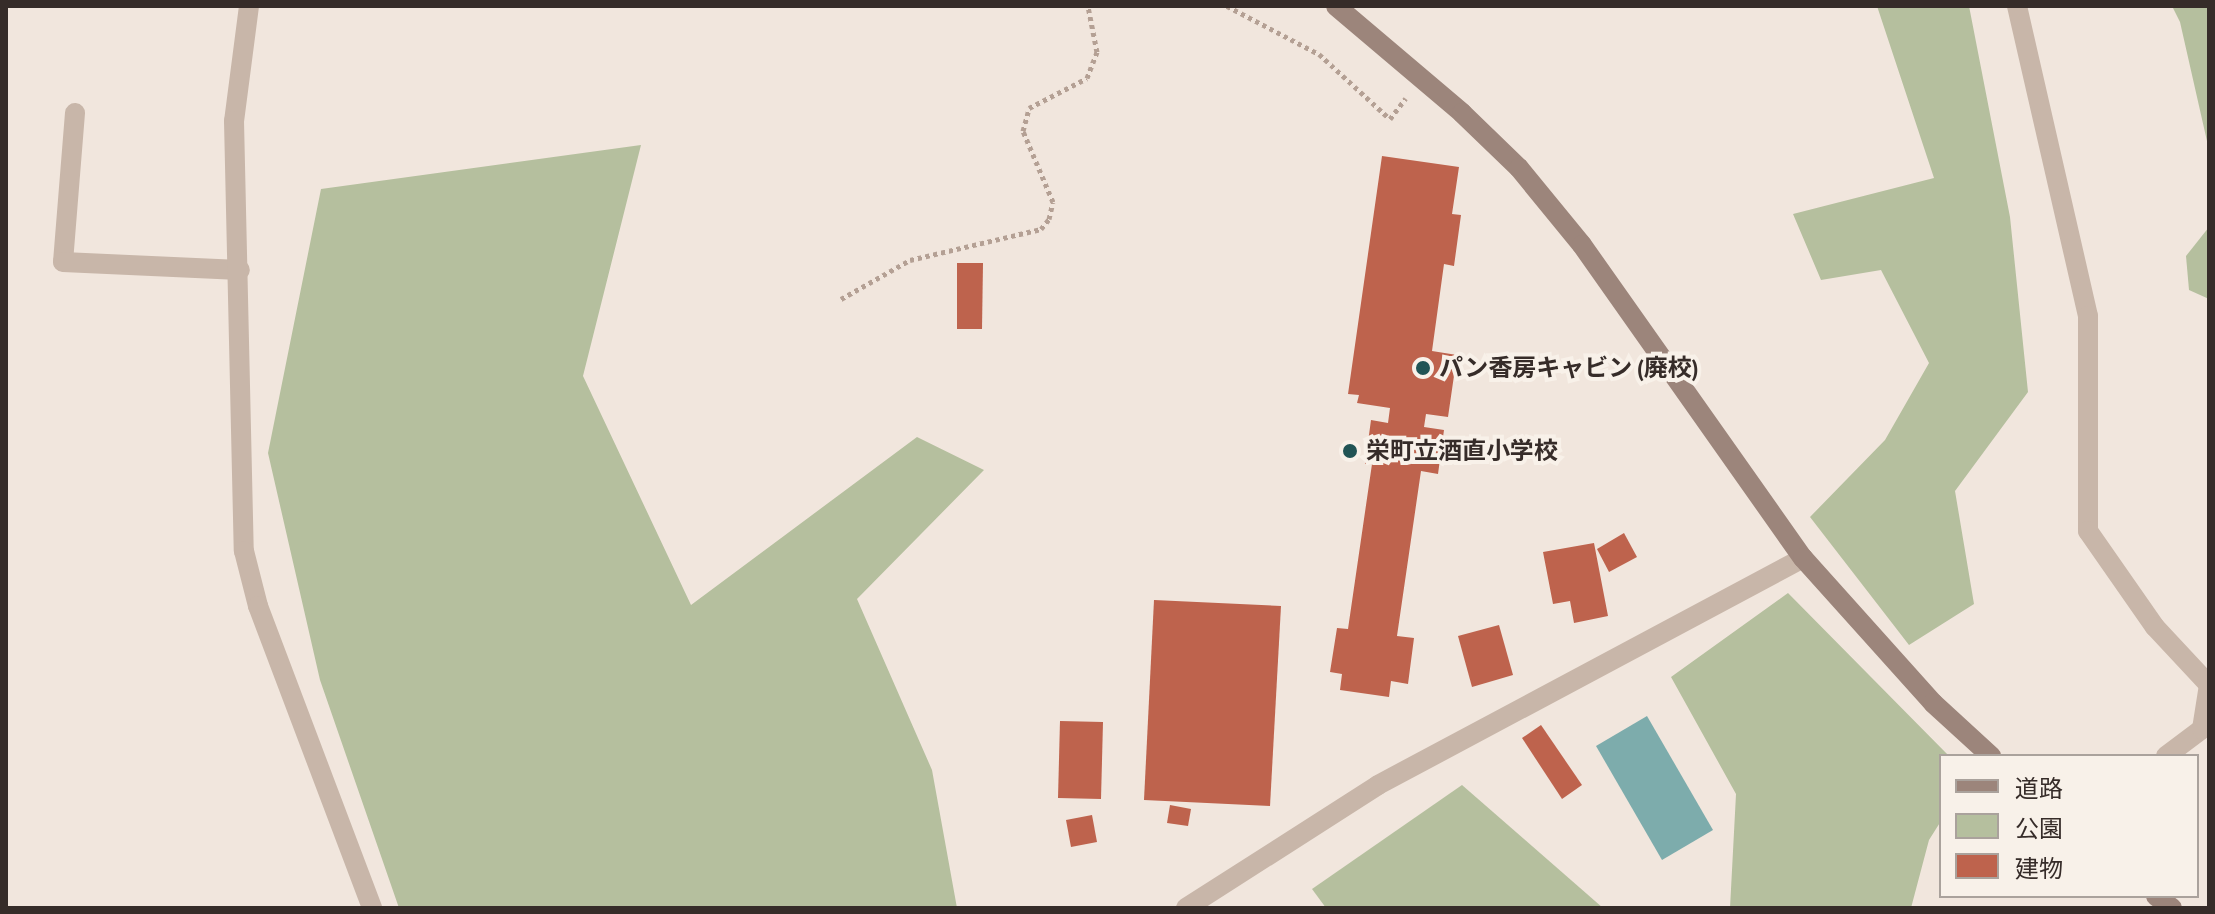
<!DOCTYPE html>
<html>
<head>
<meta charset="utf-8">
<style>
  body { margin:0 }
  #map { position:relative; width:2215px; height:914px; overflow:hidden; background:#f1e6dd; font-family:"PT Sans Narrow","Noto Sans JP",sans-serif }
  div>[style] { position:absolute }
  .green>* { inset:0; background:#b5bf9e }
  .water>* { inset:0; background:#7dacac }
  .building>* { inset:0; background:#be634d }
  .path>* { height:5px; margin-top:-2.5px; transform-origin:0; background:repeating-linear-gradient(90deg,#b4a094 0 4px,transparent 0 8px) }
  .lane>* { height:20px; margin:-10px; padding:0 10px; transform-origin:10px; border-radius:10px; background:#c8b6a9 }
  .street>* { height:20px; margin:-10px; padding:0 10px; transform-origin:10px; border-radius:10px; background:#c8b6a9 }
  .secondary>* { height:20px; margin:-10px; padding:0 10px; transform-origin:10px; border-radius:10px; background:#9c857b }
  .dots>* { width:22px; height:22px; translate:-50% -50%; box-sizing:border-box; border:4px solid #f8f1e9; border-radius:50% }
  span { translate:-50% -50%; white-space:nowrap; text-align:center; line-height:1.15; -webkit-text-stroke:8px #f8f1e9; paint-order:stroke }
  .poi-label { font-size:24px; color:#362c29; font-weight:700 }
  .left { translate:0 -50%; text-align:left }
  .frame { position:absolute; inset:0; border:8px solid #362c29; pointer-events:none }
  .legend { position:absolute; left:1939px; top:754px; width:260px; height:144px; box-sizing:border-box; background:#f8f1e9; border:2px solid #aaa29c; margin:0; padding:10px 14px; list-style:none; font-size:24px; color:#362c29 }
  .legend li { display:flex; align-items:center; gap:16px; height:40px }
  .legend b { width:40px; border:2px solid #aaa29c }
</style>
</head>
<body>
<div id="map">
  <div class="green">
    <div style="clip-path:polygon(1877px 6px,1969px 6px,2010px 217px,2028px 392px,1955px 491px,1974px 604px,1909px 645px,1810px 517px,1885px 440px,1929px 363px,1881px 270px,1821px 280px,1793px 214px,1934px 178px)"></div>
    <div style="clip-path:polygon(2172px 6px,2209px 6px,2209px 150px,2180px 22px)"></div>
    <div style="clip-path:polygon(641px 145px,583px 376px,691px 605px,917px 437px,984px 470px,857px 599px,932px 770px,957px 908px,399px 908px,320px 680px,268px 453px,321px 189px)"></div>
    <div style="clip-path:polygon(2209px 227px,2209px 299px,2189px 290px,2186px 256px)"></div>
    <div style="clip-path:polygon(1788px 593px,1949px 756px,1941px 756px,1941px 821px,1929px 840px,1911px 908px,1730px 908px,1736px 794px,1671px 677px)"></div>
    <div style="clip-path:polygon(1462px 785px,1603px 908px,1326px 908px,1312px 889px)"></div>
  </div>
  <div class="water">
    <div style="clip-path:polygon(1647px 716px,1713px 830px,1662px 860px,1596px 746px)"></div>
  </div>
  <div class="building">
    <div style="clip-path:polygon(1382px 156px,1459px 167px,1452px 214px,1461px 215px,1454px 266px,1444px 264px,1432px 351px,1457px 355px,1448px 417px,1426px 414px,1424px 427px,1444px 430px,1438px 474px,1421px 471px,1397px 636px,1414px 638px,1408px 684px,1391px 681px,1389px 697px,1340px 690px,1342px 674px,1330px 672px,1337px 628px,1348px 629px,1372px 464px,1365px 464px,1371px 420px,1388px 423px,1390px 408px,1357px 403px,1359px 395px,1348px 394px)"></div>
    <div style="clip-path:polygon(957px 263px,983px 263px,982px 329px,957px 329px)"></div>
    <div style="clip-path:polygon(1624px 533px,1637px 557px,1609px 572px,1597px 549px)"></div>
    <div style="clip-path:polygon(1594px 543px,1608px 616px,1574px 623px,1570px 601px,1553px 604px,1543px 552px)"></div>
    <div style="clip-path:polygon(1154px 600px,1281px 606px,1270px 806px,1144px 800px)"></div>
    <div style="clip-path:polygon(1499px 625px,1513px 675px,1472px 687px,1458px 636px)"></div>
    <div style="clip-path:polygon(1060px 721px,1103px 722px,1101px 799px,1058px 798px)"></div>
    <div style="clip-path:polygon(1541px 725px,1582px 785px,1562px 799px,1522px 738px)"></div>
    <div style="clip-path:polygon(1170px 805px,1191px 809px,1188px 826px,1167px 823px)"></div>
    <div style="clip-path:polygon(1092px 815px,1097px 842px,1071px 847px,1066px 820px)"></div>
  </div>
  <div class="path">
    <div style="left:1227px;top:6px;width:104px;rotate:27.6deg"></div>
    <div style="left:1319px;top:54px;width:96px;rotate:42.5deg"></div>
    <div style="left:1390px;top:119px;width:26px;rotate:-53deg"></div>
    <div style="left:841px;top:299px;width:79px;rotate:-29.5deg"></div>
    <div style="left:910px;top:260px;width:135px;rotate:-13.3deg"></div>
    <div style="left:1041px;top:229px;width:13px;rotate:-51deg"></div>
    <div style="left:1049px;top:219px;width:17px;rotate:-77deg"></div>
    <div style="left:1053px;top:202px;width:77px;rotate:-112.9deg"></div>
    <div style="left:1023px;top:131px;width:24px;rotate:-75deg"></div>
    <div style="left:1029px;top:108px;width:65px;rotate:-27.3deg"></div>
    <div style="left:1087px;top:78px;width:28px;rotate:-69deg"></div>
    <div style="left:1097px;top:52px;width:47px;rotate:-101.1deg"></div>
  </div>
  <div class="lane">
    <div style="left:75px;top:113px;width:149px;rotate:94.6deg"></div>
    <div style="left:63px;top:262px;width:177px;rotate:2.6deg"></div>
  </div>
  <div class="street">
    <div style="left:249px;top:6px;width:116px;rotate:97.4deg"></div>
    <div style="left:234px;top:121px;width:430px;rotate:88.7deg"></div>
    <div style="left:244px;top:551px;width:57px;rotate:75.7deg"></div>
    <div style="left:258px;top:606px;width:323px;rotate:69.3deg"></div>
    <div style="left:2017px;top:6px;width:318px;rotate:77.1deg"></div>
    <div style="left:2088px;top:316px;width:215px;rotate:90deg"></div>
    <div style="left:2088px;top:531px;width:117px;rotate:55.1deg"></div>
    <div style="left:2155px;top:627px;width:79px;rotate:47deg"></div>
    <div style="left:2166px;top:756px;width:45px;rotate:-36.9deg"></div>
    <div style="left:2202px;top:729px;width:45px;rotate:-81deg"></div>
    <div style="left:1186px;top:908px;width:228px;rotate:-32.6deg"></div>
    <div style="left:1378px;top:785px;width:482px;rotate:-28.1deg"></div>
  </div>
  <div class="secondary">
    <div style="left:1336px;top:6px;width:165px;rotate:40.3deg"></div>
    <div style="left:1462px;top:113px;width:79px;rotate:44deg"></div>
    <div style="left:1519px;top:168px;width:99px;rotate:50.7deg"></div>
    <div style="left:1582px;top:245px;width:383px;rotate:54.8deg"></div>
    <div style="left:1803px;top:558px;width:195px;rotate:48.1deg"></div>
    <div style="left:1933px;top:703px;width:79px;rotate:42.4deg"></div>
    <div style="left:2156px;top:896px;width:20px;rotate:37deg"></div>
  </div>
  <div class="dots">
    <div style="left:1423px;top:368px;background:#215455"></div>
    <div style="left:1350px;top:451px;background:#215455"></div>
  </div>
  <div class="poi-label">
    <span class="left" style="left:1439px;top:368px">パン香房キャビン (廃校)</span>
    <span class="left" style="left:1366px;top:451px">栄町立酒直小学校</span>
  </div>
  <div class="frame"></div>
  <ul class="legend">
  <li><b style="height:10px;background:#9c857b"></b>道路</li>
  <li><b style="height:22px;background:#b5bf9e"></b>公園</li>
  <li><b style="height:22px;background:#be634d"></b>建物</li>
  </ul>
</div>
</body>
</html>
